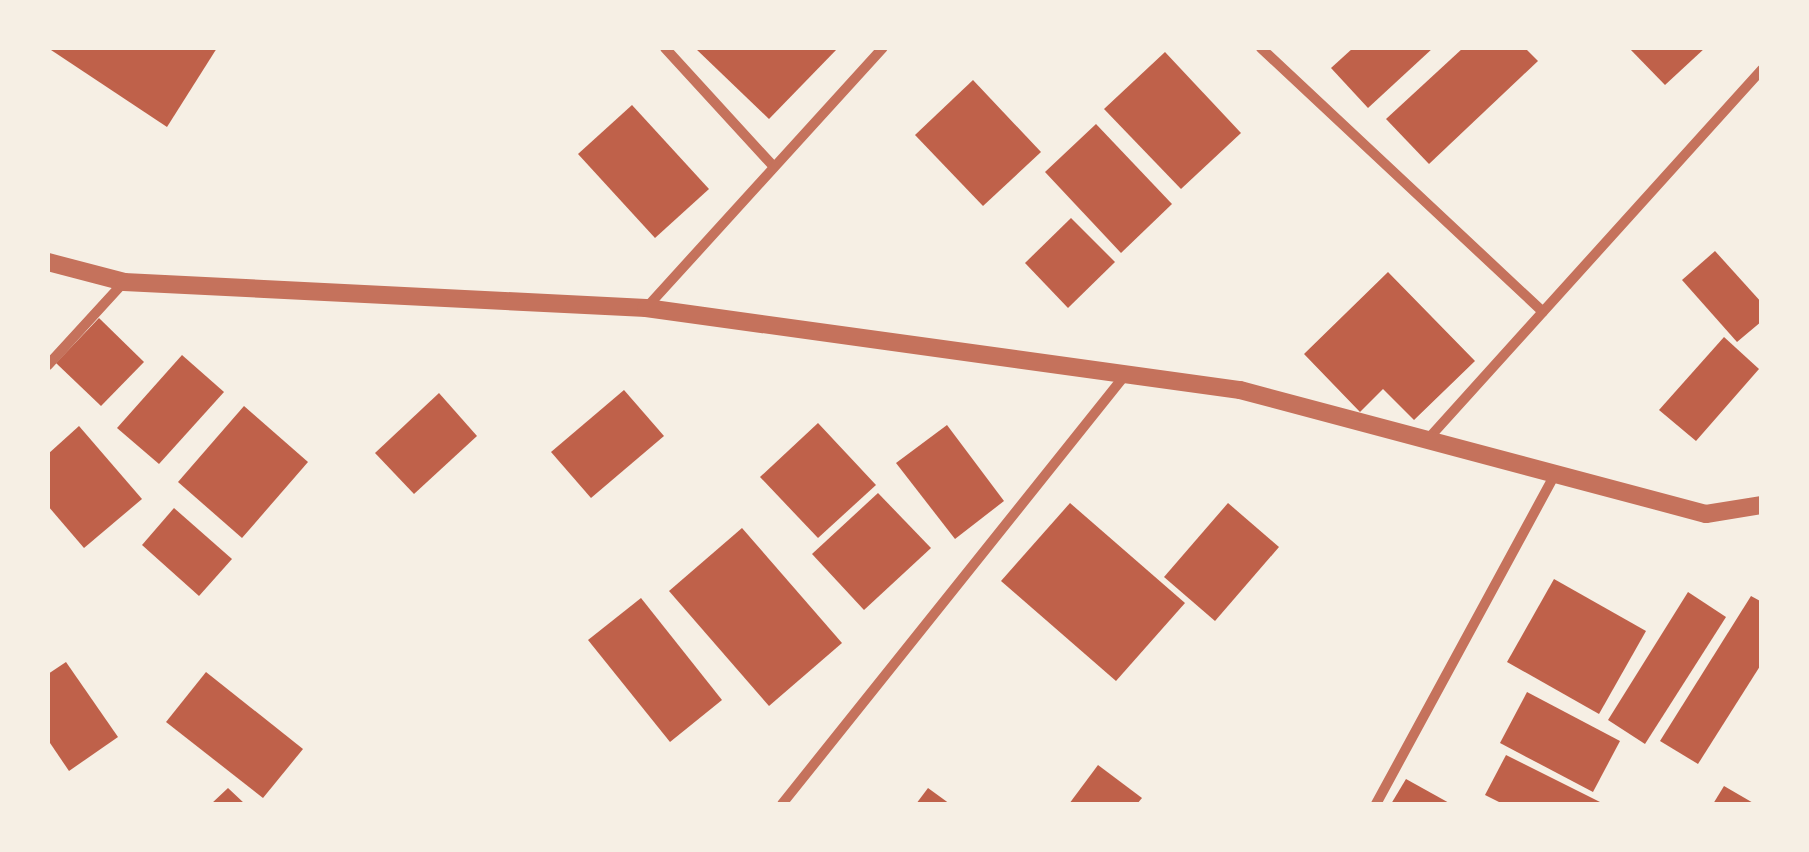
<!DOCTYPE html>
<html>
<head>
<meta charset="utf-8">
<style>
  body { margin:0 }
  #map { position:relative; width:1809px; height:852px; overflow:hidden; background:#f6efe4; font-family:"Golos Text",sans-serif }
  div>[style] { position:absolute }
  .building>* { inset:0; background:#bf614a }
  .minor>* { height:10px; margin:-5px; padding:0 5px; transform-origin:5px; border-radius:5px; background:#c5725c }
  .tertiary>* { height:18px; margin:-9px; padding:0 9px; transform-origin:9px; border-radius:9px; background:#c5725c }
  span { translate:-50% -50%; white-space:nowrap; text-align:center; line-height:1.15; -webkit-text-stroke:10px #f6efe4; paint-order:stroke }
  .frame { position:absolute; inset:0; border:50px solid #f6efe4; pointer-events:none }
</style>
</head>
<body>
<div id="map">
  <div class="building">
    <div style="clip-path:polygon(48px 48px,217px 48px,167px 127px)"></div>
    <div style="clip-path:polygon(695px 48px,838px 48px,769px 119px)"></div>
    <div style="clip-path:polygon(1353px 48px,1433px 48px,1368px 108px,1331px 68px)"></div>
    <div style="clip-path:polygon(1463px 48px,1525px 48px,1538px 61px,1429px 164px,1386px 119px)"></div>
    <div style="clip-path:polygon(1629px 48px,1705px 48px,1665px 85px)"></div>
    <div style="clip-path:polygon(1165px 52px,1241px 133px,1181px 189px,1104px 109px)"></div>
    <div style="clip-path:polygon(973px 80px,1041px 152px,983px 206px,915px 135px)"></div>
    <div style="clip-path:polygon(632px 105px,709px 189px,655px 238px,578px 154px)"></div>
    <div style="clip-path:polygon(1096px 124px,1172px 204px,1121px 253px,1045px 172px)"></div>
    <div style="clip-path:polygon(1071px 218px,1115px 262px,1068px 308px,1025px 263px)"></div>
    <div style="clip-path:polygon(1715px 251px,1762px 303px,1762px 321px,1737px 342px,1682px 280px)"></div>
    <div style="clip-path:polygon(1388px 272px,1475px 361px,1414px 420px,1383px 389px,1360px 412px,1304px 354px)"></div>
    <div style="clip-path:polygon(99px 318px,144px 362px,101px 406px,56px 363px)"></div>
    <div style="clip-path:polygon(1724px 337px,1759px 369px,1696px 441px,1659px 410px)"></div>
    <div style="clip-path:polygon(182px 355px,224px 392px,159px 464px,117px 428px)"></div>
    <div style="clip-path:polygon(624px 390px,664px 436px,591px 498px,551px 452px)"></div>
    <div style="clip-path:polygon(439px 393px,477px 436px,414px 494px,375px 453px)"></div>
    <div style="clip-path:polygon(244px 406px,308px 462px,242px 538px,178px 482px)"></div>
    <div style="clip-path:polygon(818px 423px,876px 485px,818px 538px,760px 477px)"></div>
    <div style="clip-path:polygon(947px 425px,1004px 501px,955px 539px,896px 463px)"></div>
    <div style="clip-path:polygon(79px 426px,142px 499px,84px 548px,48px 506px,48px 454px)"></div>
    <div style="clip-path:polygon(878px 493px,931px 548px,864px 610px,812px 554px)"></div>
    <div style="clip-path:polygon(1070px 503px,1185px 603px,1116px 681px,1001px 581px)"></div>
    <div style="clip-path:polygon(1228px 503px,1279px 547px,1215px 621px,1164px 577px)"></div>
    <div style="clip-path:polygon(174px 508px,232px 559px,199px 596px,142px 545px)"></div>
    <div style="clip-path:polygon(742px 528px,842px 643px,769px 706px,669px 591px)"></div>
    <div style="clip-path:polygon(1554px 579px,1646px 631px,1599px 714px,1507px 662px)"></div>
    <div style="clip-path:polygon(1688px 592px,1726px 617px,1645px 744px,1608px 720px)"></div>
    <div style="clip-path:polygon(1751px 596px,1762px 602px,1762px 663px,1698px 764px,1660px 741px)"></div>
    <div style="clip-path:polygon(641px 598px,722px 700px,670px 742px,588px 640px)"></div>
    <div style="clip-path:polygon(66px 662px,118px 737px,69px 771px,48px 740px,48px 674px)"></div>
    <div style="clip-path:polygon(206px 672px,303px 749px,263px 798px,166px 722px)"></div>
    <div style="clip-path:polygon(1527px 692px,1620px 741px,1593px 792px,1500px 743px)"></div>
    <div style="clip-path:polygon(1506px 755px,1604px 804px,1503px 804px,1485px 795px)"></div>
    <div style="clip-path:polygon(1098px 765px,1142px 798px,1137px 804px,1069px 804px)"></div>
    <div style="clip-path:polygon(1406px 779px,1451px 804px,1391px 804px)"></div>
    <div style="clip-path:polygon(1724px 786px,1755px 804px,1713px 804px)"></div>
    <div style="clip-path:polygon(228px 788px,245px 804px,211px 804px)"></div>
    <div style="clip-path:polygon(928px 788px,950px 804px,916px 804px)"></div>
  </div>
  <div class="minor">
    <div style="left:665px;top:48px;width:161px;rotate:47.5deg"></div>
    <div style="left:1261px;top:48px;width:386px;rotate:43.1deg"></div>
    <div style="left:647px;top:307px;width:350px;rotate:-47.7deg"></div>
    <div style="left:48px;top:365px;width:113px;rotate:-47.5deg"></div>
    <div style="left:1428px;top:439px;width:498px;rotate:-47.9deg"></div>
    <div style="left:782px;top:804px;width:551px;rotate:-51.34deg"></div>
    <div style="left:1376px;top:804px;width:375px;rotate:-61.5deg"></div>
  </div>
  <div class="tertiary">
    <div style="left:48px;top:262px;width:79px;rotate:14.7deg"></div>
    <div style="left:124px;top:282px;width:523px;rotate:2.85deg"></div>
    <div style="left:646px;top:308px;width:600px;rotate:7.86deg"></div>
    <div style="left:1240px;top:390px;width:482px;rotate:14.9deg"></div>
    <div style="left:1706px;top:514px;width:57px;rotate:-9.1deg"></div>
  </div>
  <div class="frame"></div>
</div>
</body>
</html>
